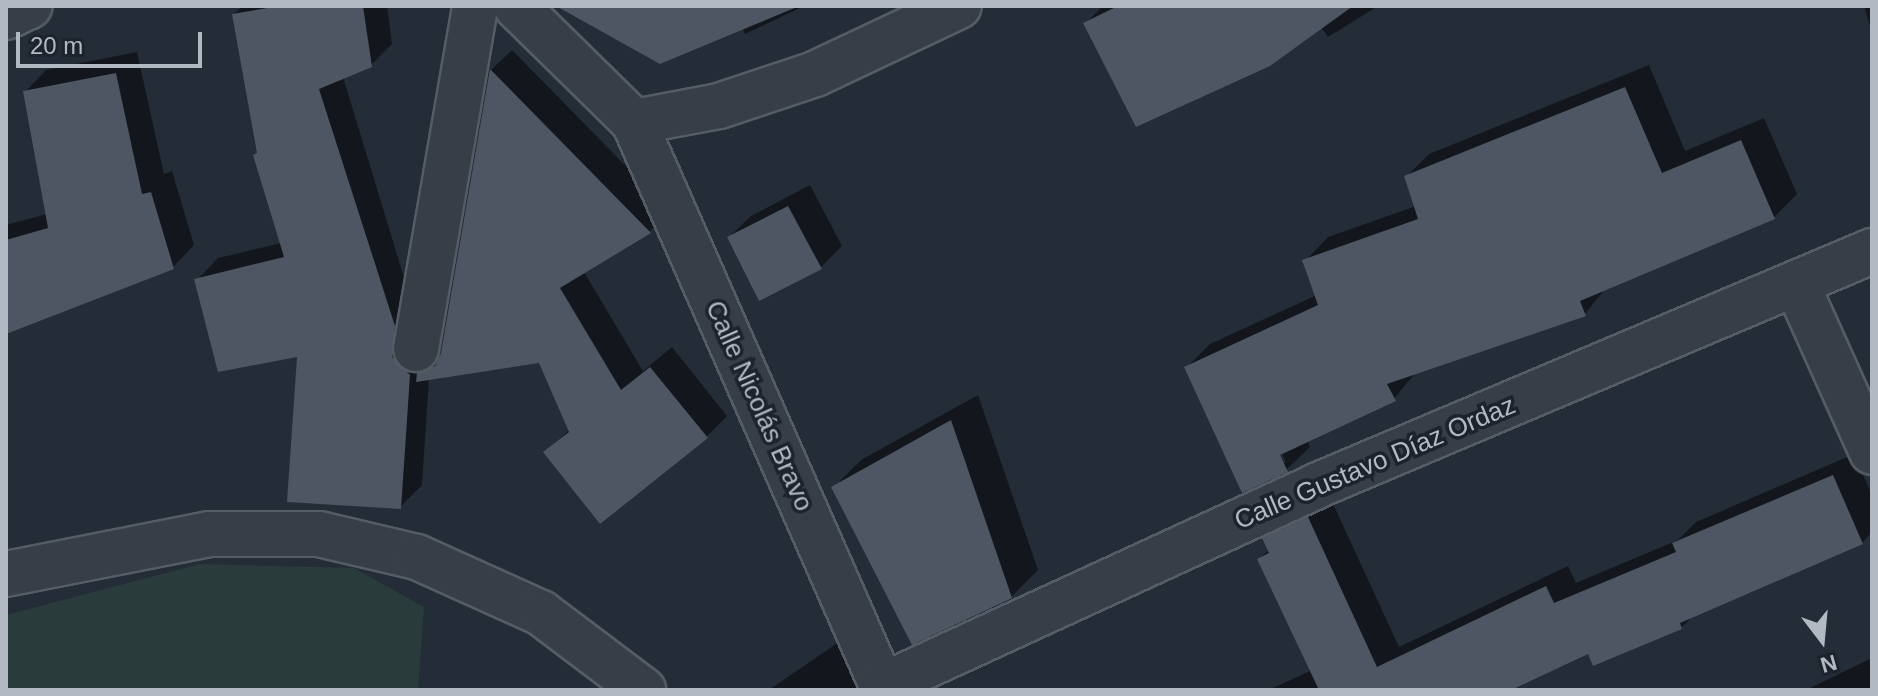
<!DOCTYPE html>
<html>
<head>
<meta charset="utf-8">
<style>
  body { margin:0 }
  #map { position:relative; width:1878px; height:696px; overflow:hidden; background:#242c37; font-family:Arial,sans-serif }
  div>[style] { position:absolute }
  .green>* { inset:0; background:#2a3b3c }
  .shadow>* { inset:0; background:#0007 }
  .building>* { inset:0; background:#4d5662 }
  .roads { filter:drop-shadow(2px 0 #565c65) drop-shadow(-2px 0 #565c65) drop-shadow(0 2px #565c65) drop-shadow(0 -2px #565c65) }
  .minor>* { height:44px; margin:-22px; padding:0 22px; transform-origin:22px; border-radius:22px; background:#383e47 }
  .tertiary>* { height:44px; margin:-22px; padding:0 22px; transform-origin:22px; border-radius:22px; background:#383e47 }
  span { translate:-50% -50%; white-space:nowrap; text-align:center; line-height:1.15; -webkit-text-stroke:7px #1d232c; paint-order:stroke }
  .street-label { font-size:26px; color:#b3b9c3 }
  .frame { position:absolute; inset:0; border:8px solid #b3b9c3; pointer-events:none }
  .north { position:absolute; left:1782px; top:600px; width:80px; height:80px; -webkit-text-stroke:6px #1d232c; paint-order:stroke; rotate:164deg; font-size:22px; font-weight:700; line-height:32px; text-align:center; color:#b3b9c3 }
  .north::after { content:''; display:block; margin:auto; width:28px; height:36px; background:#b3b9c3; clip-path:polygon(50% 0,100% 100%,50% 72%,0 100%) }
  .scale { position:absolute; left:16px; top:32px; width:186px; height:36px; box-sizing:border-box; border:4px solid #b3b9c3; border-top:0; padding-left:10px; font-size:24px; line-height:28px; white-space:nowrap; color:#b3b9c3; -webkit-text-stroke:6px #1d232c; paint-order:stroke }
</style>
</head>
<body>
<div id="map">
  <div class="green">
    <div style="clip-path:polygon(200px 564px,354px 568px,424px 607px,418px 690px,6px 690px,6px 615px)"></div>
  </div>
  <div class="shadow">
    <div style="clip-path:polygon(243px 6px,387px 6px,392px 44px,371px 65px,343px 77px,430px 363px,443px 352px,491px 70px,512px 50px,670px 211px,650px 231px,584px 272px,643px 371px,672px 347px,727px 416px,706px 437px,546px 452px,570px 429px,540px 361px,429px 378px,422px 485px,400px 507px,299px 354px,197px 280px,218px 258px,282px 243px,259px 152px,234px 14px)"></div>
    <div style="clip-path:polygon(587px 6px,804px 6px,745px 34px,742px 27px)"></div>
    <div style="clip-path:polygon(1103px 6px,1378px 6px,1328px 37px,1321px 27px,1086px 23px)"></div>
    <div style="clip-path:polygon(1864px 6px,1872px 6px,1872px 33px)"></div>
    <div style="clip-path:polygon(137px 52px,164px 174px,172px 171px,194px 245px,173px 267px,6px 332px,6px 225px,47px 214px,25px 92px,46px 70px)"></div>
    <div style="clip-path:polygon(evenodd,1649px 65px,1685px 151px,1764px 118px,1797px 194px,1774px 217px,1606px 288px,1584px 315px,1416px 372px,1394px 399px,1307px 440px,1310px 447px,1286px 470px,1186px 368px,1210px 344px,1317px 295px,1305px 261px,1328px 237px,1416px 206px,1406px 177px,1429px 154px,1649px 65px,1278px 445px,1286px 463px,1281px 463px,1278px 445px)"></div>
    <div style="clip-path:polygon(810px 185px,842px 246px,821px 267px,729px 237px,751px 216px)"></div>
    <div style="clip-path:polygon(978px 395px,1038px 570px,1011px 597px,834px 487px,861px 460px)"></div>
    <div style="clip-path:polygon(1854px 454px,1872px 495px,1872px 532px,1862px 543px,1695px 614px,1681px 628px,1589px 651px,1507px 690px,1269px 690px,1312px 670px,1259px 559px,1270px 549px,1265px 539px,1286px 517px,1330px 497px,1399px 647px,1568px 566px,1576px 583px,1678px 540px,1696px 522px)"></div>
    <div style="clip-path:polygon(855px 631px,879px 690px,769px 690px)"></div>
    <div style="clip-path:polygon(1872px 658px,1872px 690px,1806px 690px)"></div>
  </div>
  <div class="building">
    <div style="clip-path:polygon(279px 6px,363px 6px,372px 67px,319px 89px,395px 326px,392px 357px,410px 375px,401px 509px,287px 502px,297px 357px,218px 372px,194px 279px,284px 257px,253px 155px,257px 153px,232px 14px)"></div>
    <div style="clip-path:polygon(556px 6px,796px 6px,797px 7px,660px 64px)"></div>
    <div style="clip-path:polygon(1118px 6px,1353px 6px,1270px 66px,1136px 127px,1083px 23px)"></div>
    <div style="clip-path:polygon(490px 69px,651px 233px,560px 288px,621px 390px,650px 367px,708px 438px,600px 524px,543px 452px,569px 432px,539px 363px,416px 382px,417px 373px,435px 366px,441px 353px)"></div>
    <div style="clip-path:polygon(116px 73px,142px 194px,151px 192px,174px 269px,6px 334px,6px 240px,48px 228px,23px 91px)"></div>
    <div style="clip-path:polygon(1625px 87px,1662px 173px,1741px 140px,1775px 219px,1580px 301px,1586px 316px,1387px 384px,1396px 401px,1280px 455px,1288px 472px,1242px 493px,1184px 367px,1318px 305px,1302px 260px,1418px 219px,1404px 176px)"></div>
    <div style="clip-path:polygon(788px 206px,822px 269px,759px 301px,727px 237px)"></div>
    <div style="clip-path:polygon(951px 420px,1012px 598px,912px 645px,831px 487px)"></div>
    <div style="clip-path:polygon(1833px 475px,1863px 544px,1680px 623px,1682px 629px,1593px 666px,1588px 654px,1511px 690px,1319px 690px,1257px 559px,1269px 553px,1262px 538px,1308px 517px,1377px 667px,1546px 586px,1554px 603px,1676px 552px,1672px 543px)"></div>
  </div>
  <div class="roads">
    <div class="minor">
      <div style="left:634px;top:122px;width:621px;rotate:66.24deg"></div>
      <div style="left:1796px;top:283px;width:185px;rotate:65.8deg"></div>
      <div style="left:416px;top:349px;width:348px;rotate:-80.2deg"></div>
      <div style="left:6px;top:574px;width:208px;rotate:-11.1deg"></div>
      <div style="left:210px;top:534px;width:109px"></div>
      <div style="left:319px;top:534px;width:101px;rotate:13.2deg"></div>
      <div style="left:417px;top:557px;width:136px;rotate:24.3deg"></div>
      <div style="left:541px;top:613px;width:128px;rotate:37deg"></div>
      <div style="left:882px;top:686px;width:478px;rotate:-24.7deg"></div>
      <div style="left:1316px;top:486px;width:604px;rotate:-22.91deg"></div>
    </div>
    <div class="tertiary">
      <div style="left:516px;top:6px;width:165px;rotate:44.5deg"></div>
      <div style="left:634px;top:122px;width:86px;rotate:-10.7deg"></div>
      <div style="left:719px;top:106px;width:101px;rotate:-18.4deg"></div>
      <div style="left:815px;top:74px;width:159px;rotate:-25.3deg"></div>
      <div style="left:6px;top:17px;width:26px;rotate:-25deg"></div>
    </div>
  </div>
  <div class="street-label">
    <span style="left:759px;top:406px;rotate:66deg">Calle Nicolás Bravo</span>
    <span style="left:1375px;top:463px;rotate:-23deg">Calle Gustavo Díaz Ordaz</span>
  </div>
  <div class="frame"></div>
  <div class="north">N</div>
  <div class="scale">20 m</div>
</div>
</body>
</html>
